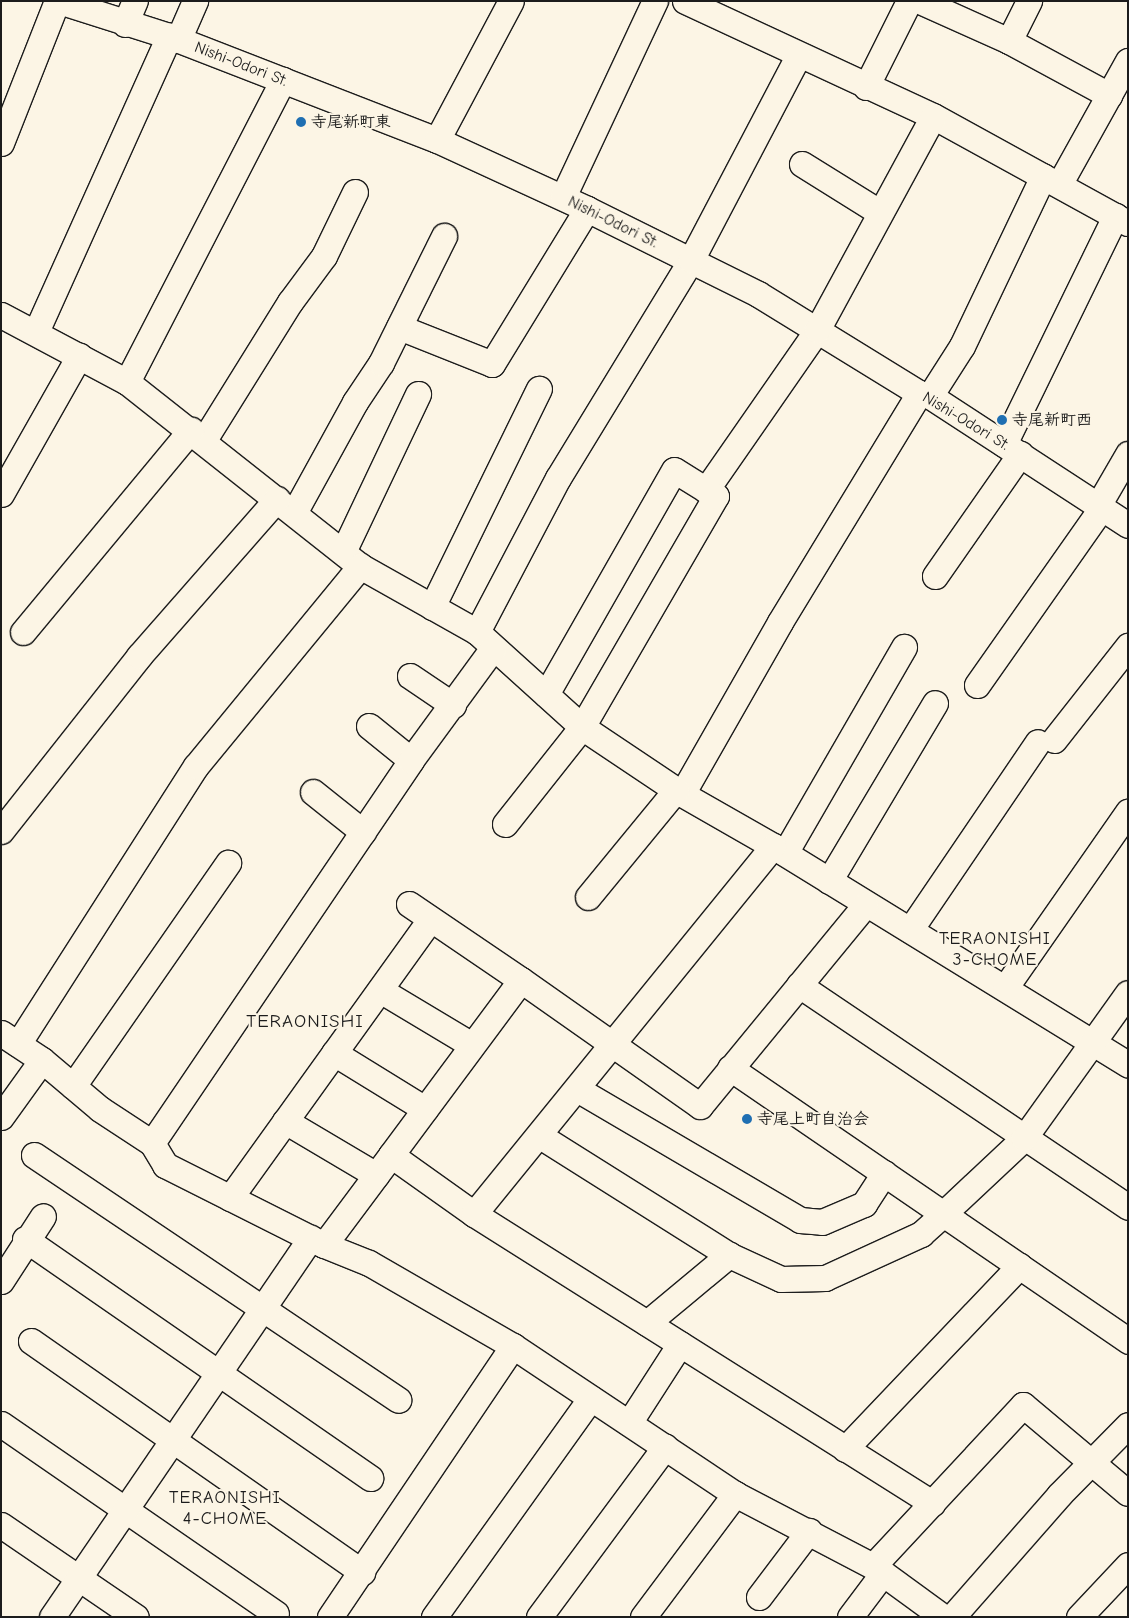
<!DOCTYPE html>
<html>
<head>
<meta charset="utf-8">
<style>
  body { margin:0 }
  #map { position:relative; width:1129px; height:1618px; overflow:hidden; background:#fcf5e5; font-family:"Comic Neue","Klee One",sans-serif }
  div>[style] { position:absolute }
  .roads { filter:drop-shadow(1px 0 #1c1c1c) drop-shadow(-1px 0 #1c1c1c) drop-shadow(0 1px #1c1c1c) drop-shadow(0 -1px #1c1c1c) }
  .minor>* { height:25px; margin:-12.5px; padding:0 12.5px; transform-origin:12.5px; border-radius:12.5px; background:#fcf5e5 }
  .dots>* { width:14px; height:14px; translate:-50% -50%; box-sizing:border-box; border:2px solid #fcf5e5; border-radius:50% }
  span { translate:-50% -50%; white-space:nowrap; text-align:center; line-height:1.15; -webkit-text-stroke:4px #fcf5e5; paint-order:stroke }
  .street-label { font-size:16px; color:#1c1c1c }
  .poi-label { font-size:16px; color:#1c1c1c; font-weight:700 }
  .left { translate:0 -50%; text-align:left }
  .neighbourhood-label { font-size:18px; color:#1c1c1c; letter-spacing:1px }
  .quarter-label { font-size:19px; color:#1c1c1c; letter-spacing:1px }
  .frame { position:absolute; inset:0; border:2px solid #1c1c1c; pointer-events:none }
</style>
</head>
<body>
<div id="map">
  <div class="roads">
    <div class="minor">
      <div style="left:59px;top:1px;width:115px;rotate:17.7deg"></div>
      <div style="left:169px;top:36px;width:287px;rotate:21.2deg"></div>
      <div style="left:437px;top:140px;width:165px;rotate:24.7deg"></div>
      <div style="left:587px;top:209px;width:191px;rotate:26.4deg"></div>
      <div style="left:758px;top:294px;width:189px;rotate:31.6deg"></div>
      <div style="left:919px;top:393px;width:11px;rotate:15deg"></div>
      <div style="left:930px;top:396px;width:236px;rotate:33.1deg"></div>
      <div style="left:685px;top:1px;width:273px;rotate:24.9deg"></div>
      <div style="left:933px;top:116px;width:222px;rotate:28.8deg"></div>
      <div style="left:920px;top:1px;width:98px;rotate:24.2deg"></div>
      <div style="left:1009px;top:41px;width:114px;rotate:28.4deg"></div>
      <div style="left:125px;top:24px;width:25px;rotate:-67deg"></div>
      <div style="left:178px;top:40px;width:43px;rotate:-66.4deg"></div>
      <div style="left:1009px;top:41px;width:45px;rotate:-63.4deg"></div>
      <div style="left:866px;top:87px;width:96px;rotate:-63.4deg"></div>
      <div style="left:437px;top:140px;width:157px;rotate:-62deg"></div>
      <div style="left:1px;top:143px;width:153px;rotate:-68.5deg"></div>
      <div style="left:802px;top:164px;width:91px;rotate:31.9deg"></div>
      <div style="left:1060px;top:183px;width:140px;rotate:-60.9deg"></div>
      <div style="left:563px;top:197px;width:217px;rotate:-64.9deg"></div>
      <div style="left:1px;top:315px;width:143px;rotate:28deg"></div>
      <div style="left:127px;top:382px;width:297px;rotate:38.3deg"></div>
      <div style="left:360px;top:566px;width:134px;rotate:29.4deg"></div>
      <div style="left:477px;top:632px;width:142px;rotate:42.1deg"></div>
      <div style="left:582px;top:727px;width:120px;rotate:33.8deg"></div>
      <div style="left:682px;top:794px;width:105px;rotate:29.7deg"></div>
      <div style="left:773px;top:846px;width:417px;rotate:31.6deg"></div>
      <div style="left:399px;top:327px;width:100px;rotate:21.7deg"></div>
      <div style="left:492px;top:364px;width:182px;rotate:-58.5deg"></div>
      <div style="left:36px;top:332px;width:325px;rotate:-65.8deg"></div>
      <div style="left:127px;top:382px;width:340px;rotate:-62.7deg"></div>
      <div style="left:930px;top:396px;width:59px;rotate:-57.4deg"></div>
      <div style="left:962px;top:346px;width:188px;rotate:-64.5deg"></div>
      <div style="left:204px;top:440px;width:163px;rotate:-58.1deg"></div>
      <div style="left:290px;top:302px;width:57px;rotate:-53.5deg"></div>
      <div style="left:324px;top:256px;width:71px;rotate:-64.2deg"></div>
      <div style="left:1004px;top:444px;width:254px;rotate:-64deg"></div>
      <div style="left:706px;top:490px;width:195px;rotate:-55.2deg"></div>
      <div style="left:817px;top:330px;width:243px;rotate:-61.5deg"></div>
      <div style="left:1px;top:494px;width:159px;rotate:-60.5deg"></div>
      <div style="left:1099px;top:504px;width:58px;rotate:-59.9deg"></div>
      <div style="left:294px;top:513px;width:127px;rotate:-61.2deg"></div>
      <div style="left:355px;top:402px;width:47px;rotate:-56.3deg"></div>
      <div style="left:381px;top:363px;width:142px;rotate:-63.6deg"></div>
      <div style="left:343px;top:552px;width:175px;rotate:-64.6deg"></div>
      <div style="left:935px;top:576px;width:149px;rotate:-55.1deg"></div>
      <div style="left:432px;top:607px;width:243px;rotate:-63.9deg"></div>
      <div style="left:23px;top:632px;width:263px;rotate:-50.3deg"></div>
      <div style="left:477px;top:632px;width:174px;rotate:-62.3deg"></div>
      <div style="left:558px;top:478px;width:255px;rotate:-58.6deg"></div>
      <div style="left:691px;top:260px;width:230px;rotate:-62.3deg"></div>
      <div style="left:410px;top:676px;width:52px;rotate:34deg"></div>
      <div style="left:977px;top:685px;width:218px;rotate:-54.9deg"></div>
      <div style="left:369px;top:726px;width:54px;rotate:39deg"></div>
      <div style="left:1054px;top:740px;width:120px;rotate:-51.8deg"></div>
      <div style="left:313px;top:792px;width:64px;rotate:38.7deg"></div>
      <div style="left:682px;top:794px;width:198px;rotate:-60.3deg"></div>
      <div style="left:780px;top:622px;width:268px;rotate:-58.7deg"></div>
      <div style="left:505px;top:824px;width:124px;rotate:-51.6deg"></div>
      <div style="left:582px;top:727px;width:267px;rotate:-59.9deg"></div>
      <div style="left:716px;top:496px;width:49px;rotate:-148.2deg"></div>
      <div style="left:674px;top:470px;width:258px;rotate:119.7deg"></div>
      <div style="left:1px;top:831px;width:223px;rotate:-51.7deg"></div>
      <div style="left:139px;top:656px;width:209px;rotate:-48.7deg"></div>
      <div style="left:785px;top:853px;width:238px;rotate:-60deg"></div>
      <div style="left:829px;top:881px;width:207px;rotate:-59.2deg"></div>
      <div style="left:588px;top:897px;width:139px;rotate:-50.6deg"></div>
      <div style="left:409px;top:904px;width:135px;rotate:34.2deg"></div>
      <div style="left:910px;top:930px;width:227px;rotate:-55.8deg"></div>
      <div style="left:799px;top:985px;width:397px;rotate:34deg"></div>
      <div style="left:1005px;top:988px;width:215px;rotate:-55.1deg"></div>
      <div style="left:380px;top:990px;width:107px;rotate:30.9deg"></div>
      <div style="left:1px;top:1033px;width:49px;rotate:33.4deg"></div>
      <div style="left:42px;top:1060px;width:76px;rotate:40.2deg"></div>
      <div style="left:100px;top:1109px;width:62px;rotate:33.2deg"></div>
      <div style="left:152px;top:1143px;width:26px;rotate:59deg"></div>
      <div style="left:165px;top:1165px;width:178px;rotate:26.7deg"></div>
      <div style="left:324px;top:1245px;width:48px;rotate:21.8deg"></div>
      <div style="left:369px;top:1263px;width:166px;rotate:30deg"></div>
      <div style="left:513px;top:1346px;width:267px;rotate:33.7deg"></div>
      <div style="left:735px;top:1494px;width:156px;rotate:27.6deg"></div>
      <div style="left:873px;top:1566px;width:87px;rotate:36.1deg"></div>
      <div style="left:18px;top:1044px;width:330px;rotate:-57.4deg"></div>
      <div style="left:196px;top:766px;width:259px;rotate:-50.6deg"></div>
      <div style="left:334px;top:1053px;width:107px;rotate:31.6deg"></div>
      <div style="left:730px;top:1068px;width:483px;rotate:34.4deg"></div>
      <div style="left:73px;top:1086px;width:272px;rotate:-55.2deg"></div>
      <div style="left:577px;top:1089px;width:259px;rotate:30.4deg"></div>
      <div style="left:800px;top:1220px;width:22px;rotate:5deg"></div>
      <div style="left:822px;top:1222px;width:46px;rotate:-23.2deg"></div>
      <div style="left:864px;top:1204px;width:37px;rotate:-57deg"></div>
      <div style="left:1px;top:1117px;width:70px;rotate:-54.3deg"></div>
      <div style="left:285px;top:1121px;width:106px;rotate:30.7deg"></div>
      <div style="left:540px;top:1136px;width:223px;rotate:32.2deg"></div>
      <div style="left:729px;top:1255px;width:57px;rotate:24.8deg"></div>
      <div style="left:781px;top:1279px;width:44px;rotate:-1.3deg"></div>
      <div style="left:825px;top:1278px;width:106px;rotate:-24.6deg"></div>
      <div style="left:921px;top:1234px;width:30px;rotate:-42deg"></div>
      <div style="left:943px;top:1214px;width:111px;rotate:-43.2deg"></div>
      <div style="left:1024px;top:1138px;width:178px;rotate:-54.4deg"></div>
      <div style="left:152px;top:1143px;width:462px;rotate:-55.9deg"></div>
      <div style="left:411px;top:760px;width:139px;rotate:-53.8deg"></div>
      <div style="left:34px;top:1155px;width:439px;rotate:33.9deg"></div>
      <div style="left:391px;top:1155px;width:218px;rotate:-53.4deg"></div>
      <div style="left:521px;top:980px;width:219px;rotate:35.1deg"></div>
      <div style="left:700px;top:1106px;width:260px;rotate:-50.6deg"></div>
      <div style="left:230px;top:1198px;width:342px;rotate:-54.3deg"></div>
      <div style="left:474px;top:1214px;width:542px;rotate:32.25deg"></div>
      <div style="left:25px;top:1239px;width:420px;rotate:34.7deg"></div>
      <div style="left:324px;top:1245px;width:112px;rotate:-53.3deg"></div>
      <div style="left:391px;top:1155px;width:102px;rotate:35.4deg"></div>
      <div style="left:474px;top:1214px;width:474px;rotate:-50.9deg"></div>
      <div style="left:1px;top:1281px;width:77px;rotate:-57.1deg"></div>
      <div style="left:647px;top:1323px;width:107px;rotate:-39.7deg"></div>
      <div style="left:31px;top:1341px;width:404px;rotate:34.9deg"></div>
      <div style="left:629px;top:1423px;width:94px;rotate:-57.2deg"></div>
      <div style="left:1px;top:1424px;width:334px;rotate:34.6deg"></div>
      <div style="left:845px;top:1449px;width:253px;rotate:-46.4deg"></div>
      <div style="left:1px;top:1525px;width:163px;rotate:34.3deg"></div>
      <div style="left:873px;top:1566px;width:220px;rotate:-47deg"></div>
      <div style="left:1023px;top:1405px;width:137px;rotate:40deg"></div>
      <div style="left:759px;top:1597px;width:83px;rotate:-52.9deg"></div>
      <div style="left:52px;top:1617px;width:459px;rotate:-55.7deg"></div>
      <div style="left:330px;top:1617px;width:327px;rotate:-56deg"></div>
      <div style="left:434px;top:1617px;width:269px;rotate:-54.4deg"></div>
      <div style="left:539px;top:1617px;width:212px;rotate:-53.5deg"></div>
      <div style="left:643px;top:1617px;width:154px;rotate:-53.2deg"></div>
      <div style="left:850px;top:1617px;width:55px;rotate:-53.1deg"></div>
      <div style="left:952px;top:1617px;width:162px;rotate:-48.7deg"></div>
      <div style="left:1059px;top:1495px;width:98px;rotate:-45.4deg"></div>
      <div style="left:1079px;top:1617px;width:71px;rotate:-46.7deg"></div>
    </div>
  </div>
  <div class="dots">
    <div style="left:301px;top:122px;background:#1f6fb2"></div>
    <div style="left:1002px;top:420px;background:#1f6fb2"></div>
    <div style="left:747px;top:1119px;background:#1f6fb2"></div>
  </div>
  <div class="street-label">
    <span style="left:241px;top:64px;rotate:21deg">Nishi-Odori St.</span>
    <span style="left:613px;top:222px;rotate:26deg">Nishi-Odori St.</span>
    <span style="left:966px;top:421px;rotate:31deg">Nishi-Odori St.</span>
  </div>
  <div class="poi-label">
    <span class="left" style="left:311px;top:122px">寺尾新町東</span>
    <span class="left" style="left:1012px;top:420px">寺尾新町西</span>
    <span class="left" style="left:757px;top:1119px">寺尾上町自治会</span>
  </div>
  <div class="neighbourhood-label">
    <span style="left:995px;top:950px">TERAONISHI<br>3-CHOME</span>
    <span style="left:225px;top:1509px">TERAONISHI<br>4-CHOME</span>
  </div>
  <div class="quarter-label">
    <span style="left:305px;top:1022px">TERAONISHI</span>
  </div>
  <div class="frame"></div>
</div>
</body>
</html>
